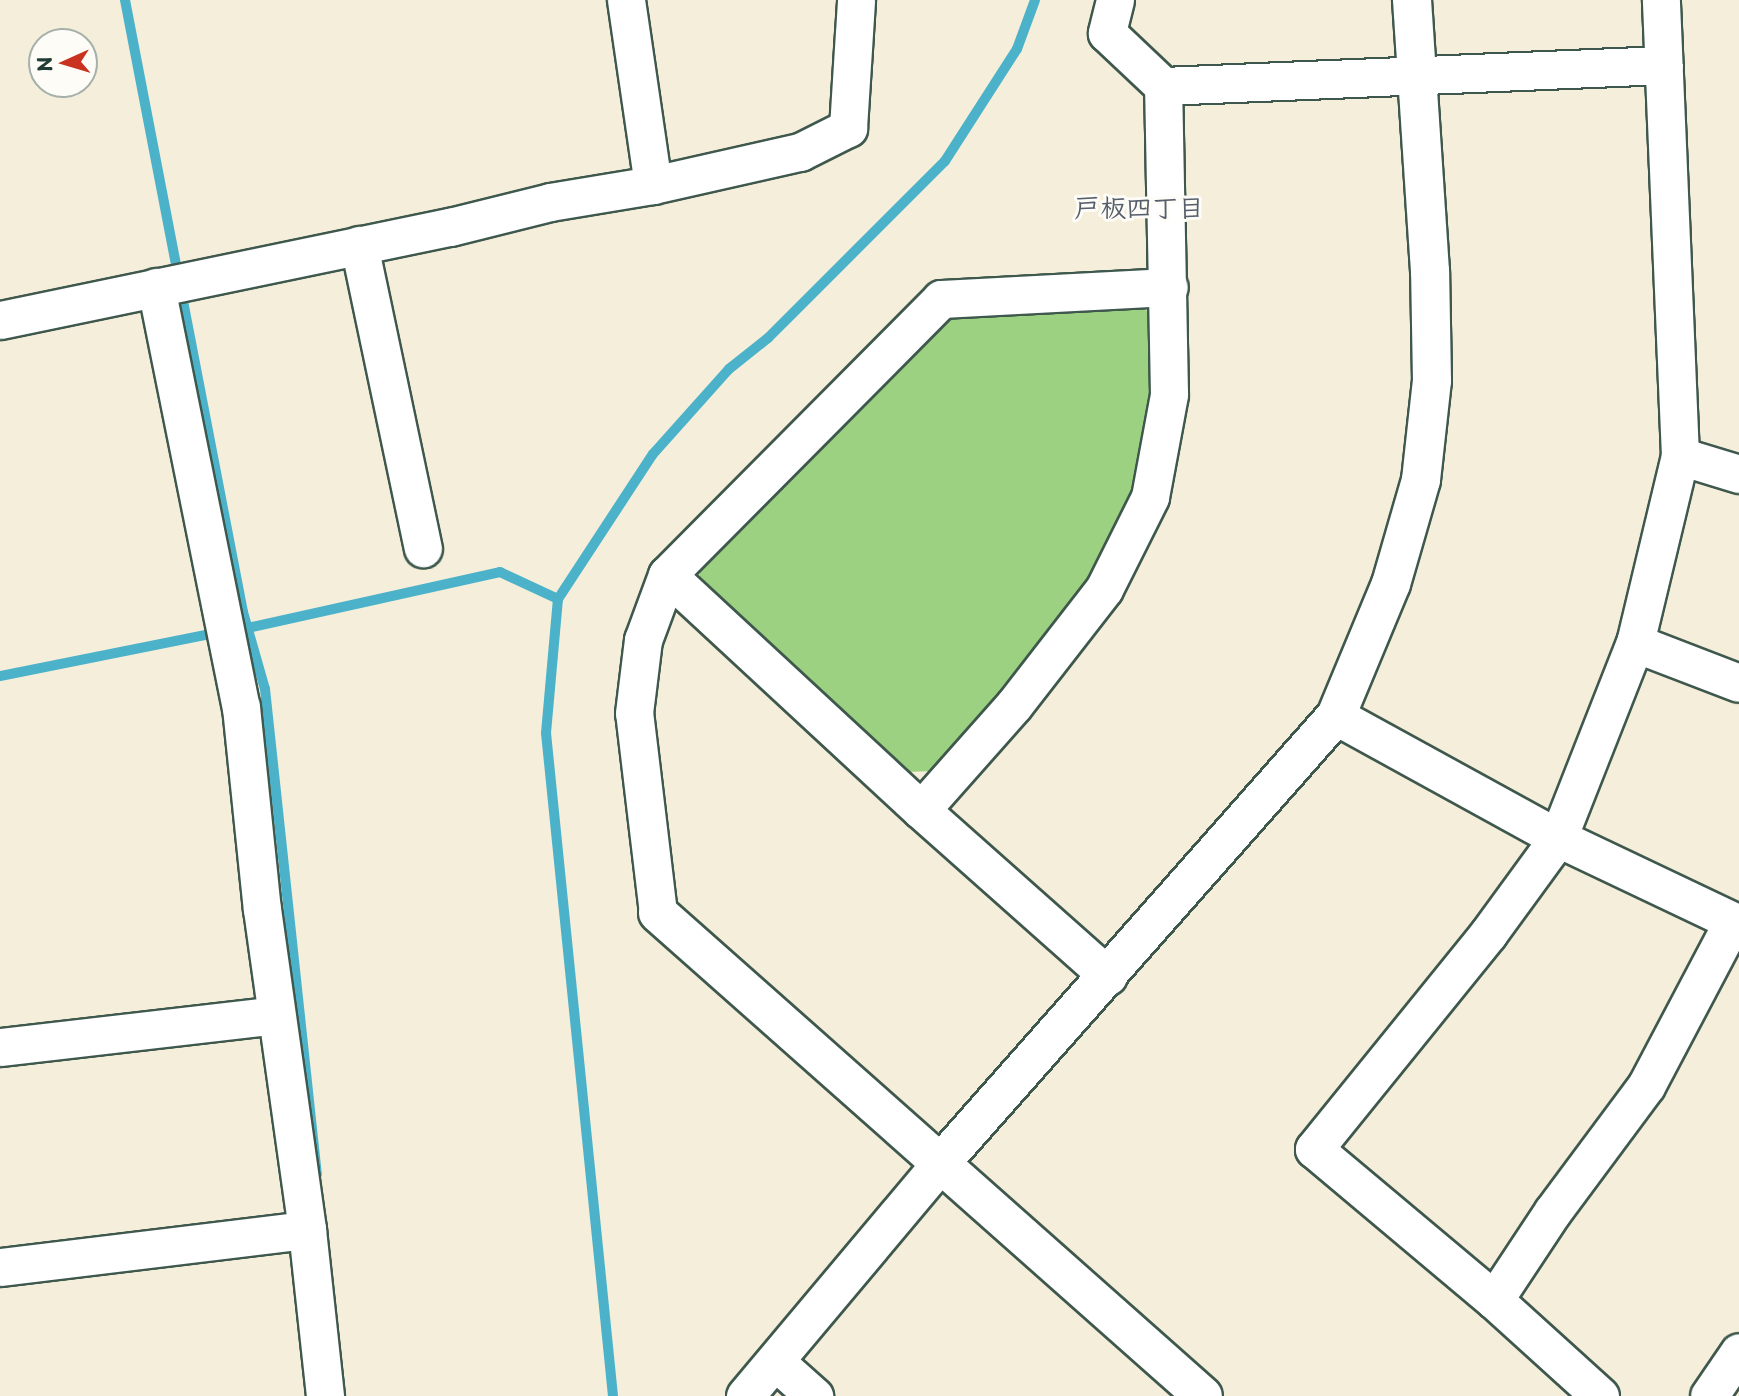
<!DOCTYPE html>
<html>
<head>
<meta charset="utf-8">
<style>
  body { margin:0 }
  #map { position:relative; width:1739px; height:1396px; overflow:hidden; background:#f4eeda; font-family:"Playpen Sans","Klee One",sans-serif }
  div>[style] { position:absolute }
  .green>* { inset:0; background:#9cd181 }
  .stream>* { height:10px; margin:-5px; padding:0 5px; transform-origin:5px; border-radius:5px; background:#4bb2ca }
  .roads { filter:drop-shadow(2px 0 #3f584d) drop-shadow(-2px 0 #3f584d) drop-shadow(0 2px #3f584d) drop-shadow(0 -2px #3f584d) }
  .minor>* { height:37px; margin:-18.5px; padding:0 18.5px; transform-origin:18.5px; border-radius:18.5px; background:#fff }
  .tertiary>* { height:38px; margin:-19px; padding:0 19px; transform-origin:19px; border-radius:19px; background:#fff }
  span { translate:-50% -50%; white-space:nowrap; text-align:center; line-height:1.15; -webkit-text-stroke:6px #fdfcf7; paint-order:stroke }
  .neighbourhood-label { font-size:26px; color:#565e6b; font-weight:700 }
  .north { position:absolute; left:28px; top:28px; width:70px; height:70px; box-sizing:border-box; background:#fdfcf7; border:2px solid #a4b0a9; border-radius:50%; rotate:266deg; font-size:19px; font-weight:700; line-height:28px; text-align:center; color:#1f3d34 }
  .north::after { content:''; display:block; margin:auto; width:24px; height:32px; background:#c8321e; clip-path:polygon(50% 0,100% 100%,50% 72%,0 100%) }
</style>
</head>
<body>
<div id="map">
  <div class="green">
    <div style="clip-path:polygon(1136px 305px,1157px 316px,1157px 362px,1138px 475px,1119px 526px,1076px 605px,933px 771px,907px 772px,699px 585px,700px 565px,934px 320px,956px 313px)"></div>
  </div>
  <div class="stream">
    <div style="left:125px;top:0;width:623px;rotate:79.09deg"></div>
    <div style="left:243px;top:612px;width:80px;rotate:74.1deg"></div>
    <div style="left:265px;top:689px;width:488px;rotate:83.9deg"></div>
    <div style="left:243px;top:629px;width:263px;rotate:-12.5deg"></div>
    <div style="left:500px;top:572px;width:64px;rotate:25deg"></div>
    <div style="left:0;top:676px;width:215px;rotate:-11.3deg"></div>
    <div style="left:613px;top:1396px;width:666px;rotate:-95.77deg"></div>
    <div style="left:546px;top:733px;width:135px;rotate:-84.9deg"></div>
    <div style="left:558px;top:599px;width:173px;rotate:-56.8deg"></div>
    <div style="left:653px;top:454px;width:114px;rotate:-48.2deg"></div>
    <div style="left:729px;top:369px;width:50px;rotate:-38.5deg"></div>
    <div style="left:768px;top:338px;width:250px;rotate:-45deg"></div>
    <div style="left:945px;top:161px;width:133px;rotate:-57.3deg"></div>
    <div style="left:1017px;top:49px;width:52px;rotate:-69.8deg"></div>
  </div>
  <div class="roads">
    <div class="minor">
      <div style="left:1115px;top:0;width:34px;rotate:104deg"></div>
      <div style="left:1107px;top:33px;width:77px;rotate:43.4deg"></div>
      <div style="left:1163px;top:86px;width:501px;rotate:-2.4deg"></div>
      <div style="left:653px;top:185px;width:151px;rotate:-12.7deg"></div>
      <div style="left:800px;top:152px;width:54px;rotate:-26.6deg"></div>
      <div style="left:848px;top:128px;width:128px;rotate:-86.4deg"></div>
      <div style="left:359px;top:245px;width:310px;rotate:78.1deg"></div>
      <div style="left:156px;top:287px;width:429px;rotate:78.6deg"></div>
      <div style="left:241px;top:707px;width:203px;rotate:84.1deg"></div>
      <div style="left:262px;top:909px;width:324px;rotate:82deg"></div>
      <div style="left:307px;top:1230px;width:167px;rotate:83.8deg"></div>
      <div style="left:0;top:320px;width:460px;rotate:-11.7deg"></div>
      <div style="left:450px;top:227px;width:103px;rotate:-14deg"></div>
      <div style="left:550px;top:202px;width:104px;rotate:-9.4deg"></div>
      <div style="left:653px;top:185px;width:187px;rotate:-98.3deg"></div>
      <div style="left:1680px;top:456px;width:62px;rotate:17deg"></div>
      <div style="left:1635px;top:643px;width:111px;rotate:21deg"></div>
      <div style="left:1336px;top:716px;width:253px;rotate:28.8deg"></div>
      <div style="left:1558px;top:838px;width:200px;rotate:25.4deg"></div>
      <div style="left:921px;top:810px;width:346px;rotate:-137.2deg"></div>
      <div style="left:667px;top:575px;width:389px;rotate:-45.2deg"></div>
      <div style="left:941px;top:299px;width:228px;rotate:-3deg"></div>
      <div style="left:658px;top:913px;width:201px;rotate:-96.8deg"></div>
      <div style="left:634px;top:713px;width:74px;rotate:-83deg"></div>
      <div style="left:643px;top:640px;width:69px;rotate:-69.7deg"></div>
      <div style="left:1108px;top:976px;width:250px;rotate:-138.4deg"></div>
      <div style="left:921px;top:810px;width:140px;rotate:-48.5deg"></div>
      <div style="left:1014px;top:705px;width:147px;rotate:-52.2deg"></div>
      <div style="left:1104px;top:589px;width:103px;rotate:-63.4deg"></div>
      <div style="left:1150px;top:497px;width:105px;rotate:-79.5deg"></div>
      <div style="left:1169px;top:394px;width:308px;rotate:-91.1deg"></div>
      <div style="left:0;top:1047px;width:277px;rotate:-6.6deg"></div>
      <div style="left:0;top:1267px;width:309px;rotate:-6.9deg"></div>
      <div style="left:1494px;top:1300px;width:107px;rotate:-56.5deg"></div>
      <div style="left:1553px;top:1211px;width:156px;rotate:-53.4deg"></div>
      <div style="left:1646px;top:1086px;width:184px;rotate:-62.2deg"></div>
      <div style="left:777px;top:1363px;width:50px;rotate:41.7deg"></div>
      <div style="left:745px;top:1396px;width:302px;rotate:-50deg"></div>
      <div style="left:1600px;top:1396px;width:143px;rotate:-137.8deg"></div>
      <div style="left:1494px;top:1300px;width:235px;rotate:-140deg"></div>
      <div style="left:1314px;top:1149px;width:277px;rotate:-51deg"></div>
      <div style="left:1488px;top:934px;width:119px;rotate:-53.9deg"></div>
      <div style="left:1558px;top:838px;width:210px;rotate:-68.5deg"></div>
      <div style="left:1635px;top:643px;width:192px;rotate:-76.5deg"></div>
      <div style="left:1680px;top:456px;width:456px;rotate:-92.4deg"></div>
      <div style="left:1709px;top:1396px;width:53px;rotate:-55.7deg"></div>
    </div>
    <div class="tertiary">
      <div style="left:658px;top:913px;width:728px;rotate:41.55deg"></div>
      <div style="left:939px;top:1165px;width:599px;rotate:-48.52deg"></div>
      <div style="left:1336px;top:716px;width:143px;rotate:-67.4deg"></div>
      <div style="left:1391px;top:584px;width:108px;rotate:-73.9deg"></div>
      <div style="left:1421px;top:480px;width:100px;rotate:-83.7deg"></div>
      <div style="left:1432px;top:381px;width:110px;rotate:-91deg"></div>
      <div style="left:1430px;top:271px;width:272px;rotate:-93.8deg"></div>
    </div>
  </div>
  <div class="neighbourhood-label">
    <span style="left:1139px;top:207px">戸板四丁目</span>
  </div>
  <div class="north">N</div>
</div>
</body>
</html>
